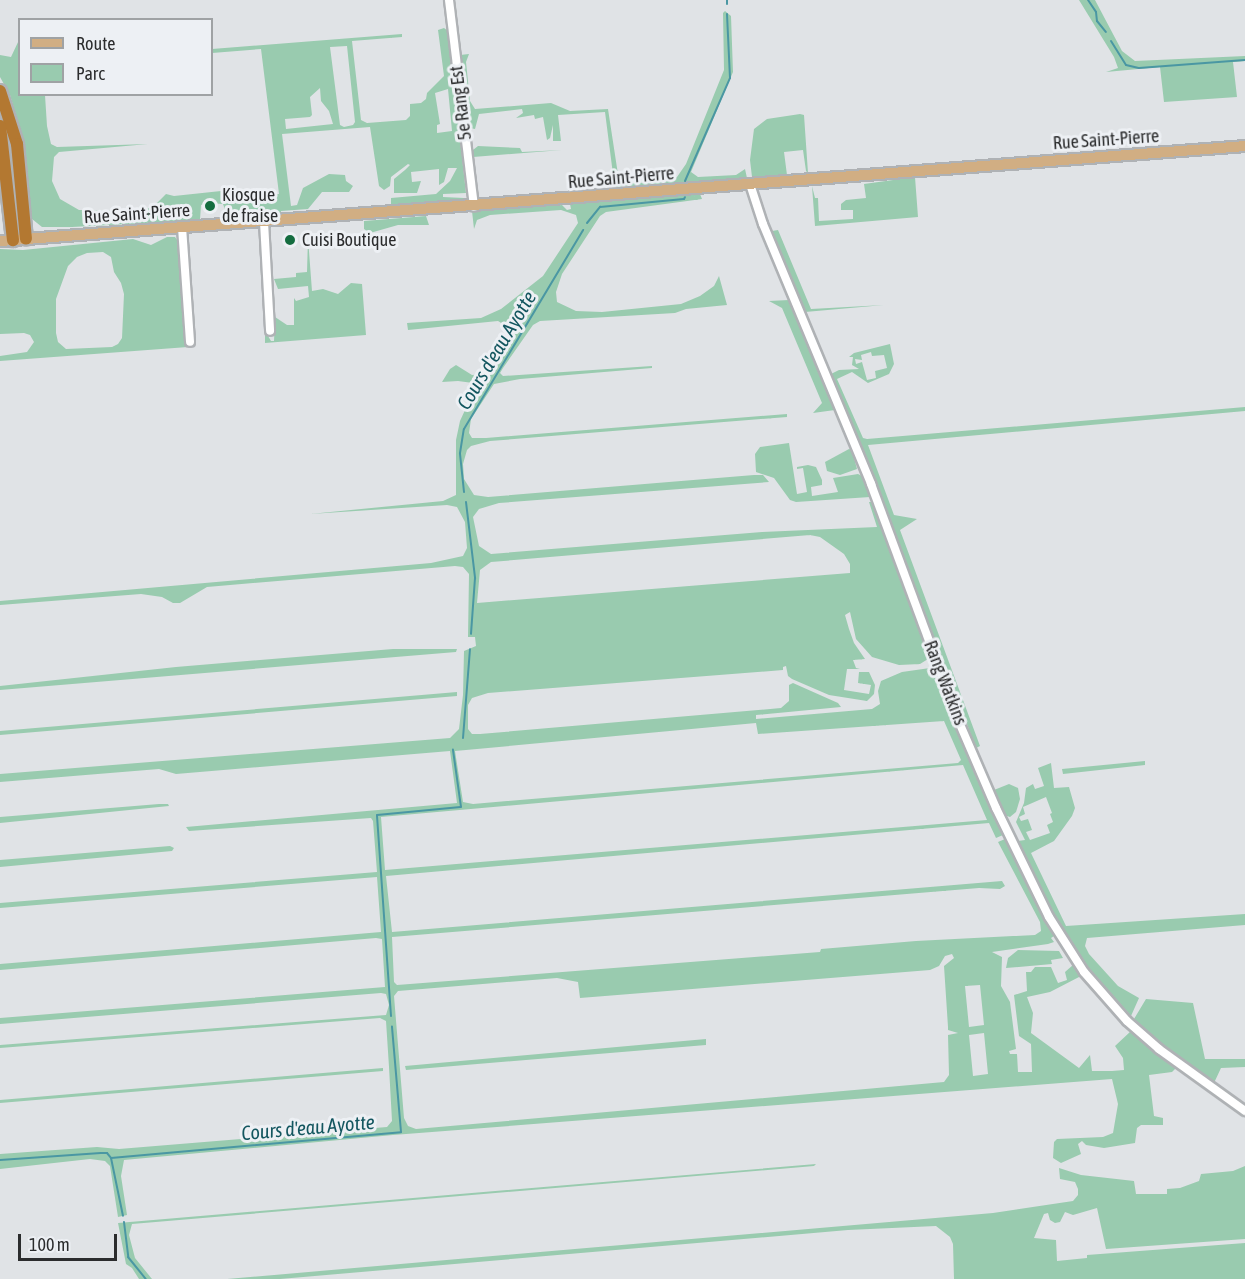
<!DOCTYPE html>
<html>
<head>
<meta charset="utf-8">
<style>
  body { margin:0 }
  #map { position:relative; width:1245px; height:1279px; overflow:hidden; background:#e0e3e6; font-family:"Asap Condensed",sans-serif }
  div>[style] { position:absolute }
  .green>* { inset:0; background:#99cbaf }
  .stream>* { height:2px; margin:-1px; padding:0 1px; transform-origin:1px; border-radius:1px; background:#4a97a3 }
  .roads { filter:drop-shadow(2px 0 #afb2b5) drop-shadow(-2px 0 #afb2b5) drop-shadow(0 2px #afb2b5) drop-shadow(0 -2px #afb2b5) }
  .minor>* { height:8px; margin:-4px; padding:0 4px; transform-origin:4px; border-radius:4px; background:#fff }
  .major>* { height:10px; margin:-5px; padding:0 5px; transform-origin:5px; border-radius:5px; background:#d1ae83 }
  .highway>* { height:12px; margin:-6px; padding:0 6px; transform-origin:6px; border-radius:6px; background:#b37831 }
  .dots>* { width:16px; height:16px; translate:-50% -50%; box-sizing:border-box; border:3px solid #edf0f4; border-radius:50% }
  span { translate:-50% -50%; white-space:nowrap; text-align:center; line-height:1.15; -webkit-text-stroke:6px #edf0f4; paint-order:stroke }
  .street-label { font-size:18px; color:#2b2c2d }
  .poi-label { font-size:18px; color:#2b2c2d }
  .left { translate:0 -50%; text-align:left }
  .water-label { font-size:20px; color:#13565f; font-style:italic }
  .legend { position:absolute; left:18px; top:18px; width:195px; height:78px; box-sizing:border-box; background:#edf0f4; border:2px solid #9fa2a4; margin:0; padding:8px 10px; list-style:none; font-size:18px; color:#2b2c2d }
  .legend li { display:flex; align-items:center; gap:12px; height:30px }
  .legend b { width:30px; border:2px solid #9fa2a4 }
  .scale { position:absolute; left:18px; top:1234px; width:99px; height:27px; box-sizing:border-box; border:3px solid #2b2c2d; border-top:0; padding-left:8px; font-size:18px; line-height:21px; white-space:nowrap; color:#2b2c2d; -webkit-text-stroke:4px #edf0f4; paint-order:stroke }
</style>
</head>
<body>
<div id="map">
  <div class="green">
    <div style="clip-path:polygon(1079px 0,1095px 0,1122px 51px,1135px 61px,1245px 56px,1245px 61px,1233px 62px,1237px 97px,1164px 102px,1160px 67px,1106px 72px,1118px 68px,1114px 57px)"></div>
    <div style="clip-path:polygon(725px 11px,731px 16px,733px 72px,691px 172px,698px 177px,736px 175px,745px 169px,747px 178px,615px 190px,605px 112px,558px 115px,561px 141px,553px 141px,553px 125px,550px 138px,547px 140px,543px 117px,535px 119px,534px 115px,516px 118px,523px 113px,522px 109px,479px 114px,475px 129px,470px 128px,460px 55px,469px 54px,466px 62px,470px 101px,475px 109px,551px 103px,570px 111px,608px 109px,619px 181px,622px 184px,666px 181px,677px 177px,686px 164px,724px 70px,723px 13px)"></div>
    <div style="clip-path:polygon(evenodd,444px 28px,448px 31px,466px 193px,443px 194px,443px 197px,464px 198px,462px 200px,391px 207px,391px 198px,436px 194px,450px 181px,457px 168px,448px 168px,444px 182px,439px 185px,439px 169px,411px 172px,412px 182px,421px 181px,417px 193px,394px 193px,394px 179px,405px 170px,410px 165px,408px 164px,391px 177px,390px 186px,384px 190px,379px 186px,370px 127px,282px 134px,291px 206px,297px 205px,303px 188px,329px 174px,345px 175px,346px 181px,353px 186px,349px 192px,322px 192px,308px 209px,281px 211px,281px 214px,228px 218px,223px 204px,207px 203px,201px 205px,200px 220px,72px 227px,42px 227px,32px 219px,19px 125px,10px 95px,0 77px,0 55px,11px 57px,19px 40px,20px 94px,45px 95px,47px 126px,51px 144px,57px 147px,148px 144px,59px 152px,54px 157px,52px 181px,60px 199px,79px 210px,137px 211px,153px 207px,166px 194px,174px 196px,221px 191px,228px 195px,279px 194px,261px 49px,212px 53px,212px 49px,402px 34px,402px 37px,352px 41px,361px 120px,367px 123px,406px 120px,410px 116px,410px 104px,421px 103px,426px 99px,427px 93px,444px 76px,438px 30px,444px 28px,347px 46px,355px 122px,353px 125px,344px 127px,340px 125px,330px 47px,347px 46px,444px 28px,320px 88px,321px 101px,329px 111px,333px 124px,286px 129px,285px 119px,310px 117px,312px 115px,310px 97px,320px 88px,444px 28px,448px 89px,452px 131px,437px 133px,437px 125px,440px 124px,435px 93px,448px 89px)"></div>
    <div style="clip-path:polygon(800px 114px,804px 115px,808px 173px,806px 171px,803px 150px,784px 152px,787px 175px,752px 177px,750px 160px,754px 129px,767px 119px)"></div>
    <div style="clip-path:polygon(478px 146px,520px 148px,522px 152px,562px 150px,473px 157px,473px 150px)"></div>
    <div style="clip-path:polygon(915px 177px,918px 217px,815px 226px,812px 186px,815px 198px,818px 198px,819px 221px,853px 219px,853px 210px,841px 210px,841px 204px,846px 200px,866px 198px,864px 184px)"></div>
    <div style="clip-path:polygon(evenodd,693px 193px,700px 194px,702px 199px,606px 212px,600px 216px,562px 274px,556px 292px,557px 302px,576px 311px,602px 312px,681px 304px,700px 296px,714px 286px,719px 276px,727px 305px,686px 309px,675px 313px,540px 321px,533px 325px,503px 368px,500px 373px,503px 376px,652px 366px,652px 368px,520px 379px,494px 384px,471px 419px,469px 433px,472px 438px,486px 438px,787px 414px,787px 417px,490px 441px,471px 446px,467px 450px,463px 464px,464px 479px,474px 495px,488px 497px,754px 475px,763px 475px,769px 482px,499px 503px,479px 509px,473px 517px,479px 546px,491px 554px,762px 532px,877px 527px,869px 502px,872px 502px,928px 654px,928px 657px,926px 655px,928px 659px,920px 664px,899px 665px,872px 657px,856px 639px,850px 612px,845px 615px,849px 629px,854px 643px,865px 659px,853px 660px,856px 668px,860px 669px,847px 669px,844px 690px,869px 694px,871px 685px,858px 683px,859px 672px,869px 672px,875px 685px,874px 694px,867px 701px,829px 695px,792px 679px,788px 676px,786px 666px,783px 667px,783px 670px,488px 693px,472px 698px,468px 705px,468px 729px,472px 734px,480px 734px,781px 708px,789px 701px,789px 685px,793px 683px,838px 703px,841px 707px,756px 715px,756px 719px,872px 709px,880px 704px,878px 691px,881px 681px,902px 672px,930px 668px,932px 674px,933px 669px,934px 670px,1003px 835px,996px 838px,989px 823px,386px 876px,392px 932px,1002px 881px,1005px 886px,1000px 889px,979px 888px,392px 937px,394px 982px,397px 985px,820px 952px,821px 949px,916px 941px,1035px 935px,1041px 931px,1040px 922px,998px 842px,1005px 839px,1054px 936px,1051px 938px,1054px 942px,1048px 944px,992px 952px,1002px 957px,1001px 986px,1010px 1002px,1016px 1049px,1009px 1051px,1010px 1054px,1017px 1054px,1018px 1072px,1032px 1072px,1031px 1044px,1019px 1036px,1014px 995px,1027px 991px,1026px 972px,1031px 972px,1035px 967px,1051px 967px,1058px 983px,1067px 980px,1065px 972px,1073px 965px,1081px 976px,1050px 992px,1027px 997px,1033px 1013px,1031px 1033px,1079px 1068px,1090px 1055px,1092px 1071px,1112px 1071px,1124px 1070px,1123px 1058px,1115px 1046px,1131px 1031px,1176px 1068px,1172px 1072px,1149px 1075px,1154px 1116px,1163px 1118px,1163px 1125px,1141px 1125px,1137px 1128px,1135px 1143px,1104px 1148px,1086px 1145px,1082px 1141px,1078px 1144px,1081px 1154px,1061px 1163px,1053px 1158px,1054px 1142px,1057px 1139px,1103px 1137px,1113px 1133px,1118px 1104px,1112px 1079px,393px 1135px,124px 1160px,121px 1176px,127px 1215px,118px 1217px,110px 1166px,105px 1161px,90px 1159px,0 1169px,0 1154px,97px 1147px,119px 1149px,387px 1127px,392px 1121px,389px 1067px,386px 1021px,380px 1018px,0 1048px,0 1045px,386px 1015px,389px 1005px,386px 994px,381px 993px,0 1024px,0 1018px,385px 987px,382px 939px,376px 938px,0 970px,0 964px,381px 932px,377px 877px,0 908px,0 903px,377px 872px,373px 821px,371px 818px,189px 831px,186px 827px,457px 803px,450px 751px,176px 774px,159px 769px,0 782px,0 774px,450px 738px,459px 729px,463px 695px,464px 651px,476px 646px,475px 637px,468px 637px,469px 574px,463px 567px,455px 566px,207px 587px,180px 603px,173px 603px,162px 597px,141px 594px,0 605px,0 601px,431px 563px,463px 556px,467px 548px,465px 522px,457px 507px,447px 505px,310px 514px,443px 501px,456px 495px,456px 440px,460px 421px,476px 386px,473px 383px,458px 381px,442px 382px,450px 369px,456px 365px,472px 375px,486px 374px,510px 336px,511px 329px,498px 321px,408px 330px,407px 323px,481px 318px,501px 309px,543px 276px,578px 223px,576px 215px,561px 210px,490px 215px,477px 220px,474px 229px,472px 211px,562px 205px,567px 210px,571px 209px,570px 204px,693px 193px,810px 535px,820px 537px,844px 554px,850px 564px,850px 573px,477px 603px,480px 570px,491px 562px,810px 535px,693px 193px,944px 721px,961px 760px,958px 763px,473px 804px,463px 802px,455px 751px,756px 723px,758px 734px,944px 721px,693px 193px,963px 765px,987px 820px,385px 870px,381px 817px,963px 765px,693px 193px,952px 954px,954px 958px,944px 966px,948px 1027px,948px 1030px,958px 1033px,948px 1035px,949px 1075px,944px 1082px,416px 1129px,408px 1126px,404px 1118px,394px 996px,398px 991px,557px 978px,578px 982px,580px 998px,930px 970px,939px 966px,945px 956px,952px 954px,693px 193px,980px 985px,984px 1025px,969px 1027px,965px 986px,980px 985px,693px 193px,984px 1033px,988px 1074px,973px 1076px,969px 1035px,984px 1033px)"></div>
    <div style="clip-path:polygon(426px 216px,429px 225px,398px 225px,370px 233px,364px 229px,364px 221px)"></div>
    <div style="clip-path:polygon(778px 230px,811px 309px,884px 305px,805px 312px,772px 231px)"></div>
    <div style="clip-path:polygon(evenodd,167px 237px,175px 237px,178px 241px,188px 347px,0 361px,0 356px,27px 352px,34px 342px,30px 335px,24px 333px,0 334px,0 249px,23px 250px,133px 239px,151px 245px,167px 237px,103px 252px,111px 257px,114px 272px,121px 283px,124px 294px,122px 338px,118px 344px,112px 347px,66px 349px,58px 342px,56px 333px,56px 299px,68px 266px,77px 257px,87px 253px,103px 252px)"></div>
    <div style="clip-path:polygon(308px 238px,312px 291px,323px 289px,338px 294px,351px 283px,362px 284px,366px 335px,265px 343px,265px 331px,271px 341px,274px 341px,275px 317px,287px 325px,294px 325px,294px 298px,296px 301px,309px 297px,308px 286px,278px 289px,274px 279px,296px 277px,296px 273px,307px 272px)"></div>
    <div style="clip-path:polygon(789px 300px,835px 410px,813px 413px,822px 403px,782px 308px,769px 301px)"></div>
    <div style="clip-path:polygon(evenodd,890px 344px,894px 364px,889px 374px,868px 383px,852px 372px,837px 379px,863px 438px,867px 439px,1245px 407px,1245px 411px,868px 445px,894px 515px,917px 519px,900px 530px,980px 746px,976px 748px,875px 481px,831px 374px,839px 370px,859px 369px,852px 365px,853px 357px,849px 357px,854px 353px,890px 344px,871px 352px,872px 356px,884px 355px,887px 368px,875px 371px,876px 378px,867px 380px,862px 362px,856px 364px,855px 359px,862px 360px,861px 355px,871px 352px)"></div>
    <div style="clip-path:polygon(789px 443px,797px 494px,807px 492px,803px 468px,797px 469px,797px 467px,808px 465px,816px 467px,822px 480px,822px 485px,811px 487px,812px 496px,838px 492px,833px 478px,858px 474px,862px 476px,870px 497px,796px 502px,790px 500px,774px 478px,756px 472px,755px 454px,760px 447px)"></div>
    <div style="clip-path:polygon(849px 449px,852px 450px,857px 469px,840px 475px,827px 471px,825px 462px)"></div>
    <div style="clip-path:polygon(393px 649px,457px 649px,456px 652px,0 690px,0 686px,176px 667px)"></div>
    <div style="clip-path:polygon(457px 692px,457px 696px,0 735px,0 731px)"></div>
    <div style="clip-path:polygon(1145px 761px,1145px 765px,1063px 774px,1062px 769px)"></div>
    <div style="clip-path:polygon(evenodd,1051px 763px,1054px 788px,1069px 787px,1075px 808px,1072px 816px,1054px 841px,1031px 853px,1066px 926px,1245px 914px,1245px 925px,1087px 938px,1085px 946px,1089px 954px,1118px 986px,1139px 998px,1131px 1016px,1079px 957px,1051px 910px,1019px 844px,1018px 841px,1025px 840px,1016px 822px,1024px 803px,1026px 788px,1033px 784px,1035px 789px,1044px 786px,1038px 768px,1051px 763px,1046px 797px,1052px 813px,1050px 814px,1053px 822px,1047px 825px,1050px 833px,1030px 840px,1026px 832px,1032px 830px,1028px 819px,1021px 821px,1019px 817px,1025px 814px,1023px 807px,1046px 797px)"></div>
    <div style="clip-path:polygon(1009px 784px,1018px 788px,1020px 799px,1016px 812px,1010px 817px,1004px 815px,994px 790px)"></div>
    <div style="clip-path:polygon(159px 804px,168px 804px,169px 806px,0 823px,0 817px)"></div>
    <div style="clip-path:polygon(170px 846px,174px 848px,172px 851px,0 867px,0 860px)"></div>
    <div style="clip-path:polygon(1018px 950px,1059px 951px,1063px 958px,1051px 960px,1052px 964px,1006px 968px,1008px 958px)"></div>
    <div style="clip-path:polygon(1146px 999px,1193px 1003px,1205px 1059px,1245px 1059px,1245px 1067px,1221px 1068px,1214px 1083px,1165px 1047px,1134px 1019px)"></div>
    <div style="clip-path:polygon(706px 1039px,706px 1045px,406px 1070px,405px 1066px)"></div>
    <div style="clip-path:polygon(383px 1068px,383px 1071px,0 1103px,0 1100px)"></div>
    <div style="clip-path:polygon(816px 1164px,814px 1166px,132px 1224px,129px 1235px,135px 1258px,152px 1279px,139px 1279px,132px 1268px,126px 1264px,118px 1223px)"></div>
    <div style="clip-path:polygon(1245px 1166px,1245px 1239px,1106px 1249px,1097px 1208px,1073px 1215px,1065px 1212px,1060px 1222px,1055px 1223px,1050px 1220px,1048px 1213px,1044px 1214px,1034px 1238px,1056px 1240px,1057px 1261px,1087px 1258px,1087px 1255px,1245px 1243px,1245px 1279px,954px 1279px,953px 1244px,950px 1237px,936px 1226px,848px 1230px,280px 1279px,227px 1279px,993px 1213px,1073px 1201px,1078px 1195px,1078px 1189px,1075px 1182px,1060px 1179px,1059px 1168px,1081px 1175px,1134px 1181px,1136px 1194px,1167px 1194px,1167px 1189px,1180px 1188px,1199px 1181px,1201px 1174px,1233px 1171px)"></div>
  </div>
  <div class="stream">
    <div style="left:1088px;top:0;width:14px;rotate:56deg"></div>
    <div style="left:1096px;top:12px;width:9px;rotate:84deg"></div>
    <div style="left:1097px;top:21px;width:14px;rotate:51deg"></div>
    <div style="left:727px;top:4px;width:4px;rotate:-90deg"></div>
    <div style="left:1111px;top:41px;width:28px;rotate:58deg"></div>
    <div style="left:1126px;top:65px;width:13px;rotate:13deg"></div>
    <div style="left:1139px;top:68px;width:106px;rotate:-4.3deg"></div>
    <div style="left:685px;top:181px;width:112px;rotate:-66.4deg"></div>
    <div style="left:730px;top:78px;width:64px;rotate:-92.7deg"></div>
    <div style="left:587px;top:223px;width:21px;rotate:-51deg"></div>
    <div style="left:600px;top:207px;width:84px;rotate:-5.4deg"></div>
    <div style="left:684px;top:199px;width:2px;rotate:-63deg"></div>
    <div style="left:464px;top:492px;width:39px;rotate:-96deg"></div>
    <div style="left:460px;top:453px;width:24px;rotate:-81deg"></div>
    <div style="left:464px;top:429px;width:232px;rotate:-59.1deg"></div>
    <div style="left:466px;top:502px;width:77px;rotate:83.2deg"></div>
    <div style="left:475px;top:578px;width:56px;rotate:94.1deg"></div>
    <div style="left:463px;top:738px;width:89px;rotate:-85.5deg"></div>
    <div style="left:391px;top:1016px;width:201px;rotate:-94deg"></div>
    <div style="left:377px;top:815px;width:84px;rotate:-5.4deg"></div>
    <div style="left:461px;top:807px;width:58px;rotate:-98deg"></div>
    <div style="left:111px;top:1158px;width:291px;rotate:-5.1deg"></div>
    <div style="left:401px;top:1132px;width:106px;rotate:-94.9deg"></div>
    <div style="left:111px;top:1158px;width:59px;rotate:78.3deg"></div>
    <div style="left:0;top:1160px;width:101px;rotate:-4deg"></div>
    <div style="left:101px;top:1153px;width:6px"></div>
    <div style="left:107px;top:1153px;width:6px;rotate:51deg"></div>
    <div style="left:124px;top:1222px;width:35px;rotate:83deg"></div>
    <div style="left:128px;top:1257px;width:28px;rotate:51deg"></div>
  </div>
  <div class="roads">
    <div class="minor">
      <div style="left:449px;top:0;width:208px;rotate:83.1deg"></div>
      <div style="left:750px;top:184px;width:42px;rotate:72deg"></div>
      <div style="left:763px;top:224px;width:282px;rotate:67.4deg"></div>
      <div style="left:871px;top:484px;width:254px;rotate:69.7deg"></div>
      <div style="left:959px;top:722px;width:94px;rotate:66.7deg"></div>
      <div style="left:996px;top:808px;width:121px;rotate:64.1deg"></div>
      <div style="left:1049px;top:917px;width:65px;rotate:57.5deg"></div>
      <div style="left:1084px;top:972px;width:65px;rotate:48.7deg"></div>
      <div style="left:1127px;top:1021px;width:43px;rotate:41.2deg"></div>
      <div style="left:1159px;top:1049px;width:106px;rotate:35.8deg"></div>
      <div style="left:264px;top:222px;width:109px;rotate:86.8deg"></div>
      <div style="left:182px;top:227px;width:115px;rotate:86deg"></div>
    </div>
    <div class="major">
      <div style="left:0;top:241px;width:1249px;rotate:-4.36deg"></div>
    </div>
    <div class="highway">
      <div style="left:0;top:91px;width:56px;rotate:72.2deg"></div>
      <div style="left:17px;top:144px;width:95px;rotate:84.6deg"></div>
      <div style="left:0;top:126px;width:115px;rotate:83.5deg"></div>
    </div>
  </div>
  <div class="dots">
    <div style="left:210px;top:206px;background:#146c3f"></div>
    <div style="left:290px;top:240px;background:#146c3f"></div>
  </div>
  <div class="street-label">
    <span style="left:461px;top:103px;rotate:-97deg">5e Rang Est</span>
    <span style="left:1106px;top:140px;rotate:-4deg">Rue Saint-Pierre</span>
    <span style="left:621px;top:178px;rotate:-5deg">Rue Saint-Pierre</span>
    <span style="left:137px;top:214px;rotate:-4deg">Rue Saint-Pierre</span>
    <span style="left:945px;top:683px;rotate:69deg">Rang Watkins</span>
  </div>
  <div class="poi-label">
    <span class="left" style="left:222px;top:206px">Kiosque<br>de fraise</span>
    <span class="left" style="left:302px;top:240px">Cuisi Boutique</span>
  </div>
  <div class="water-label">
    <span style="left:496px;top:350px;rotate:-59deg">Cours d'eau Ayotte</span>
    <span style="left:308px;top:1127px;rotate:-5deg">Cours d'eau Ayotte</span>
  </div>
  <ul class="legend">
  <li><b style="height:8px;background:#d1ae83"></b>Route</li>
  <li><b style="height:16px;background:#99cbaf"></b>Parc</li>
  </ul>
  <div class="scale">100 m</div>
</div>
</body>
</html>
